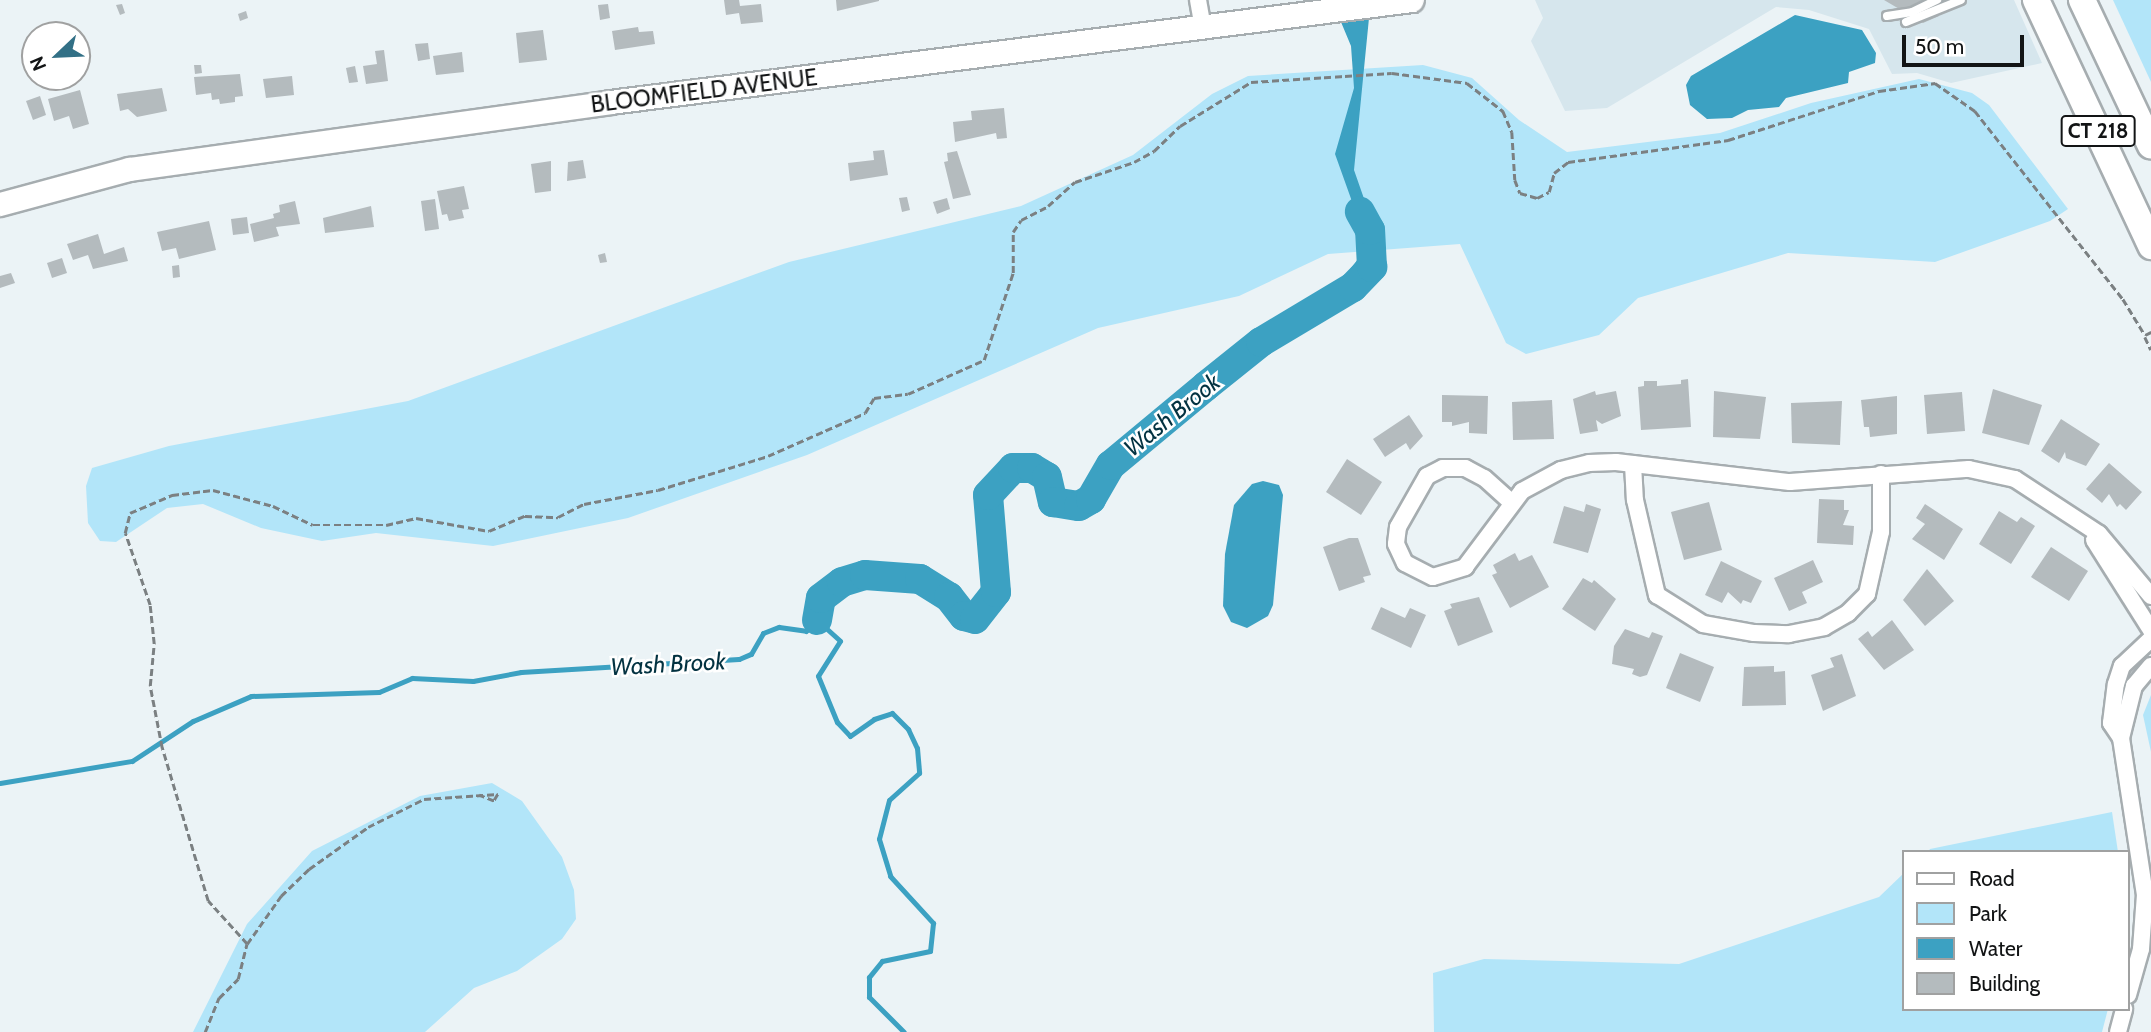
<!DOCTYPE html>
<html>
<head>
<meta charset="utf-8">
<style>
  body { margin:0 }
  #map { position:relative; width:2151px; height:1032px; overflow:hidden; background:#ebf3f6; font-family:Cabin,sans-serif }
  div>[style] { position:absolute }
  .built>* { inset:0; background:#d6e6ed }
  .green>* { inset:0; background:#b2e5f9 }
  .water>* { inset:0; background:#3ca1c2 }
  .stream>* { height:5px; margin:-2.5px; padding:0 2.5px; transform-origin:2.5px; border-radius:2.5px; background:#3ca1c2 }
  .river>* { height:30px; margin:-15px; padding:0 15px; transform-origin:15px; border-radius:15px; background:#3ca1c2 }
  .building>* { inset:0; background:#b4bbbe }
  .path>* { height:2.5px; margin-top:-1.25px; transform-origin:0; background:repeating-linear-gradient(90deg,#7b8082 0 7px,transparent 0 10.5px) }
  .roads { filter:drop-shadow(2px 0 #a6adb0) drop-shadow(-2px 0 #a6adb0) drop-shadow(0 2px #a6adb0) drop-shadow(0 -2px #a6adb0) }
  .service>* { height:8px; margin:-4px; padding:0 4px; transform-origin:4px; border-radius:4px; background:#fff }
  .minor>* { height:16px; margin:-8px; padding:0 8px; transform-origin:8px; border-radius:8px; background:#fff }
  .secondary>* { height:23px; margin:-11.5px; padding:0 11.5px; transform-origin:11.5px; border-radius:11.5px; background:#fff }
  .primary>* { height:26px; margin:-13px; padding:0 13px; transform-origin:13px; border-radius:13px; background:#fff }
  span { translate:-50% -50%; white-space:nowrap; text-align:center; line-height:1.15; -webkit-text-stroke:5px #fff; paint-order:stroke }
  .shield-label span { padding:2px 5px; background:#fff; border:2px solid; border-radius:5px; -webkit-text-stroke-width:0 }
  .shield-label { font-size:21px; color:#121415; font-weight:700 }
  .street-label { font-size:23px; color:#121415 }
  .water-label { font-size:24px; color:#033241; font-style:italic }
  .legend { position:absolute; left:1902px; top:850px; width:228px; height:161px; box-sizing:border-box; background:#fff; border:2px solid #a0a1a1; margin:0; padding:9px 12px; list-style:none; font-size:21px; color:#121415 }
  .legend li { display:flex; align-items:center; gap:14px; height:35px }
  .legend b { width:35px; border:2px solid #a0a1a1 }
  .north { position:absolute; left:21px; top:21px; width:70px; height:70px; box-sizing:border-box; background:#fff; border:2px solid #a0a1a1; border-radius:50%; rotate:247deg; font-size:19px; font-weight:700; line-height:28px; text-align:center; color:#121415 }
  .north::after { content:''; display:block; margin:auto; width:24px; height:32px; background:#327086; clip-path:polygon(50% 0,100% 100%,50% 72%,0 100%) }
  .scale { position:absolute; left:1902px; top:35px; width:122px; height:32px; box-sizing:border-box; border:4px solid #121415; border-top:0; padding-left:9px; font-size:21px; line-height:24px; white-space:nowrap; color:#121415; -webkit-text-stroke:5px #fff; paint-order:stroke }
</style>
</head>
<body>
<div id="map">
  <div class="built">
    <div style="clip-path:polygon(1535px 0,2014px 0,2042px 63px,1951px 83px,1917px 73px,1892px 74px,1869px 29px,1809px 10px,1776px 7px,1607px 108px,1565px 111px,1531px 41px,1543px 18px)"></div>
  </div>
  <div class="green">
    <div style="clip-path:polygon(2113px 0,2151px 0,2151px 82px)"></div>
    <div style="clip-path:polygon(1423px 65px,1472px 78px,1519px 120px,1567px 152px,1720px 133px,1811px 103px,1919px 79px,1972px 93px,1989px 105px,2068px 209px,2050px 221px,1935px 262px,1788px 253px,1638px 298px,1599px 335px,1526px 354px,1506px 343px,1460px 244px,1328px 254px,1239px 296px,1098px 328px,807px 455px,628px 518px,493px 546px,376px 533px,322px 541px,261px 528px,203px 504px,167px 508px,116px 542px,100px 541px,88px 523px,86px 486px,92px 468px,169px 446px,408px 401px,789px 262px,1021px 206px,1133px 155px,1212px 94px,1248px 76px)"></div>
    <div style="clip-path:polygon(2151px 695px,2151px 752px,2143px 715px)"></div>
    <div style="clip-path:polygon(492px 783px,522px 801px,562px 857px,574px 890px,576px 919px,562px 939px,517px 971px,474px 988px,425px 1032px,193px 1032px,247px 924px,312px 851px,420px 796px)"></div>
    <div style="clip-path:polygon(2112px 812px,2118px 852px,1928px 852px,1930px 849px)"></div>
    <div style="clip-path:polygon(1904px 873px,1904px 1009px,2108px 1009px,2102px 1032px,1434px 1032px,1433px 973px,1484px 959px,1679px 964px,1879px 897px)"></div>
  </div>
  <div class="water">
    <div style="clip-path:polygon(1795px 15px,1862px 30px,1876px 53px,1875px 63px,1849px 72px,1848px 83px,1786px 98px,1779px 107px,1748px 110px,1732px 118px,1707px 119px,1690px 105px,1686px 85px,1691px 76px)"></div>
    <div style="clip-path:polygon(1369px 18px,1354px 170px,1376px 233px,1360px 286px,1324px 316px,1314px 303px,1336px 288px,1361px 255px,1364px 235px,1335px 154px,1354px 88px,1351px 46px,1341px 22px)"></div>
    <div style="clip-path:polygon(1263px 481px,1279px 485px,1283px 495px,1273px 605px,1268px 616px,1247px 628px,1231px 622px,1223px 606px,1225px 554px,1234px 505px,1252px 484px)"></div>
  </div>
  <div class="stream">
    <div style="left:0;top:783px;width:134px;rotate:-9.5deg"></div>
    <div style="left:132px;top:761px;width:73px;rotate:-33.3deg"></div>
    <div style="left:193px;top:721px;width:63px;rotate:-23.3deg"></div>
    <div style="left:251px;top:696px;width:128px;rotate:-1.8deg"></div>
    <div style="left:379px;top:692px;width:36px;rotate:-23deg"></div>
    <div style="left:412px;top:678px;width:61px;rotate:2.8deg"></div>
    <div style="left:473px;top:681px;width:49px;rotate:-10.6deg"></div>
    <div style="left:521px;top:672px;width:218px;rotate:-3.4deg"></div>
    <div style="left:739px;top:659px;width:13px;rotate:-23deg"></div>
    <div style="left:751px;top:654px;width:24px;rotate:-60deg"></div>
    <div style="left:763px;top:633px;width:17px;rotate:-21deg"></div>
    <div style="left:779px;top:627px;width:27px;rotate:8deg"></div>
    <div style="left:806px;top:631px;width:16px;rotate:-45deg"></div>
    <div style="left:817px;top:620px;width:31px;rotate:42deg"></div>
    <div style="left:840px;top:641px;width:41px;rotate:122.2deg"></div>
    <div style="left:818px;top:676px;width:50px;rotate:67.6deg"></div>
    <div style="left:837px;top:722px;width:19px;rotate:47deg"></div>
    <div style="left:850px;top:736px;width:29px;rotate:-35deg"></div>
    <div style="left:874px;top:719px;width:19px;rotate:-18deg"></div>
    <div style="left:892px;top:713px;width:23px;rotate:45deg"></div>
    <div style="left:908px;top:729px;width:21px;rotate:65deg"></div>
    <div style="left:917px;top:748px;width:25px;rotate:85deg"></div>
    <div style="left:919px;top:773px;width:40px;rotate:138deg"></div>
    <div style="left:889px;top:800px;width:40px;rotate:104.4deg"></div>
    <div style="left:879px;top:839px;width:39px;rotate:73deg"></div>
    <div style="left:890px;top:876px;width:64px;rotate:47.5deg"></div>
    <div style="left:933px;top:923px;width:28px;rotate:96deg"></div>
    <div style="left:930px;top:951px;width:49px;rotate:168.2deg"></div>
    <div style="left:882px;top:961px;width:21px;rotate:129deg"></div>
    <div style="left:869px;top:977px;width:20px;rotate:90deg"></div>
    <div style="left:869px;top:997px;width:49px;rotate:45deg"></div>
  </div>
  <div class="river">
    <div style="left:817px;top:620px;width:22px;rotate:-80deg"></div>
    <div style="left:821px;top:598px;width:26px;rotate:-37deg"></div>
    <div style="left:842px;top:582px;width:24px;rotate:-17deg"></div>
    <div style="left:865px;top:575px;width:55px;rotate:4.2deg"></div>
    <div style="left:920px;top:579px;width:34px;rotate:32deg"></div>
    <div style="left:949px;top:597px;width:24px;rotate:52deg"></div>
    <div style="left:964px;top:616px;width:11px;rotate:15deg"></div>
    <div style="left:975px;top:619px;width:34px;rotate:-52deg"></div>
    <div style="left:996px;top:592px;width:97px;rotate:-94.7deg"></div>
    <div style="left:988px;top:495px;width:37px;rotate:-47deg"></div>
    <div style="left:1013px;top:468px;width:19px"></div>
    <div style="left:1032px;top:468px;width:17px;rotate:31deg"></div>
    <div style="left:1047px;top:477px;width:26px;rotate:77deg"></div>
    <div style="left:1053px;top:502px;width:26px;rotate:9deg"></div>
    <div style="left:1079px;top:506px;width:14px;rotate:-30deg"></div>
    <div style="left:1091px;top:499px;width:39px;rotate:-60deg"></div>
    <div style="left:1111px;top:465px;width:124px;rotate:-39.7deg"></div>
    <div style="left:1206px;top:386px;width:70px;rotate:-38.7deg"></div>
    <div style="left:1261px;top:342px;width:107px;rotate:-30.9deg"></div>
    <div style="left:1353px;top:287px;width:28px;rotate:-46deg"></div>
    <div style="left:1372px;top:267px;width:37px;rotate:-93deg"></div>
    <div style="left:1370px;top:230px;width:21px;rotate:-119deg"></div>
  </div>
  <div class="building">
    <div style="clip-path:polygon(724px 0,739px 0,740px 6px,761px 4px,763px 22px,741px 24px,739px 13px,726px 15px)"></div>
    <div style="clip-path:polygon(836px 0,879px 0,879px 1px,837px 11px)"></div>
    <div style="clip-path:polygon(1884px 0,1932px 0,1939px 16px,1923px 23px)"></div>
    <div style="clip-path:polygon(122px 4px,125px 13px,120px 15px,116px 5px)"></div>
    <div style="clip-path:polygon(608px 4px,610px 18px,600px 20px,598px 5px)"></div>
    <div style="clip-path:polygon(246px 11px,248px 18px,240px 21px,238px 14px)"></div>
    <div style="clip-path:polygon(638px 27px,639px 32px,653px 31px,655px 44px,615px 50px,612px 31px)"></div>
    <div style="clip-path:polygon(543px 30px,547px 60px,519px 63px,516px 33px)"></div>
    <div style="clip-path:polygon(428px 43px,430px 59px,418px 61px,415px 44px)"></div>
    <div style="clip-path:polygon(384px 50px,388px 81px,366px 84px,363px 66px,377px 64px,375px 51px)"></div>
    <div style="clip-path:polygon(462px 52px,464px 72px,436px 75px,433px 56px)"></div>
    <div style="clip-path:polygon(194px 65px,201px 65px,202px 73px,195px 74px)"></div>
    <div style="clip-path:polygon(355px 66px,358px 82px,349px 83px,346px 68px)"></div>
    <div style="clip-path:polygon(240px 74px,243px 96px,235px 97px,235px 102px,220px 104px,219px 99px,212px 100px,211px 93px,196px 95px,194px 77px)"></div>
    <div style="clip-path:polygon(292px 76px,294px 95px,266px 98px,263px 79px)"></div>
    <div style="clip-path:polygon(162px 88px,167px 111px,137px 117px,128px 109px,120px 111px,117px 94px)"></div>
    <div style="clip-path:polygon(80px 90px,89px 124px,73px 129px,69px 116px,54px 121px,48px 99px)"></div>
    <div style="clip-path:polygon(40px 96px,46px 115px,33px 120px,26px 101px)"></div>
    <div style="clip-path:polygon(1004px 108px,1007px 138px,997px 139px,996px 133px,955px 142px,953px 122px,972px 120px,971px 111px)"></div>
    <div style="clip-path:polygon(884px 150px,888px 175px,850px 181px,848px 163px,874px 160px,873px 151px)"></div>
    <div style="clip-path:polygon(957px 151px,971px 195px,953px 199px,944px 162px,948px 161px,947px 153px)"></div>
    <div style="clip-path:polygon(583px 160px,586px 178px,567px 181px,568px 162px)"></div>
    <div style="clip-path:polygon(551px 161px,551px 191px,535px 193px,531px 164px)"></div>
    <div style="clip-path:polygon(464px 186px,469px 209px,462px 210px,464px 218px,449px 221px,447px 214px,442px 215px,437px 191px)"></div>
    <div style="clip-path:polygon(907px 197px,910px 210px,902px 212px,899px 198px)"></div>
    <div style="clip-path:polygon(947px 198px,950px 209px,937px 214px,933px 202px)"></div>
    <div style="clip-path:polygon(435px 199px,439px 229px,425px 231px,421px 201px)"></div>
    <div style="clip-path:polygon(295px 201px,300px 224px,276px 227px,279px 236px,254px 242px,250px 224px,274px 218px,273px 214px,280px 212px,279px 205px)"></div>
    <div style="clip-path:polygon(371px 206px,374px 227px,325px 233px,323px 218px)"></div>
    <div style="clip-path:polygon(247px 217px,249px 233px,233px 235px,231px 219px)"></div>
    <div style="clip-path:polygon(209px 221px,216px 250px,179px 259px,176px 248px,162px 251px,157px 232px)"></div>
    <div style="clip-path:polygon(98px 234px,104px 254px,124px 247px,128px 261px,93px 269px,88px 255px,73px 260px,67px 244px)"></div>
    <div style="clip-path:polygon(605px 253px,607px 262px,600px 263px,598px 255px)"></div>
    <div style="clip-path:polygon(62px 258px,67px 273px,52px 278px,47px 263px)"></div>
    <div style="clip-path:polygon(179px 265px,180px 277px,173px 278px,172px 266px)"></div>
    <div style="clip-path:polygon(11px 273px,15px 283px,0 288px,0 276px)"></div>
    <div style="clip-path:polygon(1688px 379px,1691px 427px,1641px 430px,1638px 387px,1644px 386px,1644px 381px,1657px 381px,1657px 386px,1681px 384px,1681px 380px)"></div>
    <div style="clip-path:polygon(1993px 389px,2042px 405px,2029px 445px,1982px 433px)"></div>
    <div style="clip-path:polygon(1595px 391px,1596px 395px,1616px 391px,1621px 416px,1602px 424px,1596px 420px,1598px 431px,1580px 434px,1573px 399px)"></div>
    <div style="clip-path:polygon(1714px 391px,1766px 397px,1760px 439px,1713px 437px)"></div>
    <div style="clip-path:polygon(1962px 392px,1965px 431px,1927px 434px,1924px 395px)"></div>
    <div style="clip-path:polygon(1442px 395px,1488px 396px,1487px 434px,1469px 433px,1469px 422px,1452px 426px,1452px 422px,1442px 422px)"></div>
    <div style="clip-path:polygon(1897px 396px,1897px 434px,1870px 437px,1869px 427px,1864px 427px,1861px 400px)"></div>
    <div style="clip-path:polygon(1552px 400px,1554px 439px,1513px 440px,1512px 402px)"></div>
    <div style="clip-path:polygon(1842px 401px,1840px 445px,1792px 443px,1791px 403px)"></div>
    <div style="clip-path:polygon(1409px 415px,1423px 436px,1410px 450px,1406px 443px,1385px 457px,1373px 439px)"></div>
    <div style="clip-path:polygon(2061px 419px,2100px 444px,2086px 466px,2066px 458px,2065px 452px,2059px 463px,2041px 451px)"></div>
    <div style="clip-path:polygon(1347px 459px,1382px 482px,1361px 515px,1326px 492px)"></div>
    <div style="clip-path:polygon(2109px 463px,2142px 492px,2126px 510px,2120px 504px,2117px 507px,2109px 494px,2102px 503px,2086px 489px)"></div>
    <div style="clip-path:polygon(1819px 499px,1844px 500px,1844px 510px,1849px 510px,1843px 525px,1854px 526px,1853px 545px,1817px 543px)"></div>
    <div style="clip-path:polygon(1709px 502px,1722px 550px,1684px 560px,1671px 512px)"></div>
    <div style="clip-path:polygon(1586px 504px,1601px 509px,1588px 553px,1553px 543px,1564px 506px,1584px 512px)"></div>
    <div style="clip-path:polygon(1925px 504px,1963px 529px,1944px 560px,1912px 539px,1925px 524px,1916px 518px)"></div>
    <div style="clip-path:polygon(1999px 511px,2017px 522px,2021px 517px,2035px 526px,2011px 564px,1979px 544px)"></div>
    <div style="clip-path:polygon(1349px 538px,1358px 538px,1371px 575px,1363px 577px,1365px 582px,1339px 591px,1323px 547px)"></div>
    <div style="clip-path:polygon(2051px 547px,2088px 571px,2069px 601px,2031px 577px)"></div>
    <div style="clip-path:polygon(1515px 553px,1519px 561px,1532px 555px,1549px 587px,1510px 608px,1492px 575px,1497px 573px,1493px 565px)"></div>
    <div style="clip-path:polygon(1813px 560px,1823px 582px,1802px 592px,1807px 603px,1789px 611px,1774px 578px)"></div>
    <div style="clip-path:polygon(1721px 561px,1762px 581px,1751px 603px,1743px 600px,1741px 604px,1728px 592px,1722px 603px,1705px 595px)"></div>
    <div style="clip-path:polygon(1927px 569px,1954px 601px,1925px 626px,1903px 600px)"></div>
    <div style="clip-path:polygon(1583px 578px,1592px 583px,1594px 580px,1616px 599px,1595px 631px,1562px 609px)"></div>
    <div style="clip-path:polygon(1479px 597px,1493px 632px,1458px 646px,1444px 611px,1452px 608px,1450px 604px)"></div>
    <div style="clip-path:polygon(1381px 607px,1405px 618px,1410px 608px,1426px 615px,1411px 648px,1371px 629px)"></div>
    <div style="clip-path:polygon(1892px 620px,1914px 650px,1884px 670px,1858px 639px,1868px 631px,1872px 637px)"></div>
    <div style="clip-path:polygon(1625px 629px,1649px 638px,1652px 632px,1663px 636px,1647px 675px,1640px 677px,1632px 674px,1634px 669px,1612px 664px,1614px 646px)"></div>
    <div style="clip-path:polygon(1680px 653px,1714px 667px,1700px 702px,1666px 688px)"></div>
    <div style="clip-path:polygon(1842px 654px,1856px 696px,1823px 711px,1811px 675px,1834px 667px,1830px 658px)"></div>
    <div style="clip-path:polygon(1774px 666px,1774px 672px,1785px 671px,1786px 705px,1742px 706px,1744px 667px)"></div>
  </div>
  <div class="path">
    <div style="left:2145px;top:337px;width:14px;rotate:65deg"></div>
    <div style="left:247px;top:944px;width:58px;rotate:-132.2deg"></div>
    <div style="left:208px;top:901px;width:160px;rotate:-106.7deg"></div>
    <div style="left:162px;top:748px;width:63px;rotate:-101deg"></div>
    <div style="left:150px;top:686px;width:42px;rotate:-84.6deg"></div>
    <div style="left:154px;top:644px;width:39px;rotate:-96deg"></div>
    <div style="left:150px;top:605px;width:76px;rotate:-109.1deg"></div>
    <div style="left:125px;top:533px;width:21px;rotate:-76deg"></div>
    <div style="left:130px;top:513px;width:46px;rotate:-23.2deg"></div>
    <div style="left:172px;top:495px;width:41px;rotate:-7deg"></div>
    <div style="left:213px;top:490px;width:62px;rotate:14.9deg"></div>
    <div style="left:273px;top:506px;width:44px;rotate:25.4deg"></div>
    <div style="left:313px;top:525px;width:73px"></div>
    <div style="left:386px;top:525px;width:31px;rotate:-13deg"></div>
    <div style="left:416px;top:518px;width:74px;rotate:10.1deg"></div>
    <div style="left:489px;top:531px;width:39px;rotate:-23deg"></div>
    <div style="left:525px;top:516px;width:33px;rotate:2deg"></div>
    <div style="left:558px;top:517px;width:29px;rotate:-27deg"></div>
    <div style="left:584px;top:504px;width:75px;rotate:-10.7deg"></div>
    <div style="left:658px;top:490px;width:115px;rotate:-17.2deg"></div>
    <div style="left:768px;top:456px;width:106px;rotate:-23.9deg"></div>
    <div style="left:865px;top:413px;width:17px;rotate:-59deg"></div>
    <div style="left:874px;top:398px;width:34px;rotate:-7deg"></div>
    <div style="left:908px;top:394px;width:83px;rotate:-24.1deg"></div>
    <div style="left:984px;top:360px;width:92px;rotate:-71.6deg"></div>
    <div style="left:1013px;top:273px;width:41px;rotate:-90deg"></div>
    <div style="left:1013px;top:232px;width:14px;rotate:-56deg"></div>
    <div style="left:1021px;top:220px;width:30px;rotate:-27deg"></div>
    <div style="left:1048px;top:206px;width:36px;rotate:-42deg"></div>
    <div style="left:1075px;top:182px;width:62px;rotate:-18.7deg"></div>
    <div style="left:1134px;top:162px;width:23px;rotate:-29deg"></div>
    <div style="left:1154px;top:151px;width:36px;rotate:-44deg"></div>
    <div style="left:1180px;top:126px;width:84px;rotate:-31.8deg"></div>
    <div style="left:1251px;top:82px;width:141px;rotate:-3.7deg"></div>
    <div style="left:1392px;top:73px;width:76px;rotate:7.6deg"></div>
    <div style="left:1467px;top:83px;width:46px;rotate:37.9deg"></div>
    <div style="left:1503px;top:111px;width:23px;rotate:67deg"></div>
    <div style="left:1512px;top:132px;width:48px;rotate:86.4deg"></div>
    <div style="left:1515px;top:180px;width:14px;rotate:69deg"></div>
    <div style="left:1520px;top:193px;width:18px;rotate:16deg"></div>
    <div style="left:1537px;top:198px;width:13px;rotate:-27deg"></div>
    <div style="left:1549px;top:192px;width:20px;rotate:-75deg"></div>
    <div style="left:1554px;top:173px;width:18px;rotate:-38deg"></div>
    <div style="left:1568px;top:162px;width:162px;rotate:-7.8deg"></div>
    <div style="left:1728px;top:140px;width:159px;rotate:-18deg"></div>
    <div style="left:1879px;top:91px;width:57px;rotate:-8.1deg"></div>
    <div style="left:1935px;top:83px;width:49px;rotate:35deg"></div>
    <div style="left:1975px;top:111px;width:239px;rotate:51.8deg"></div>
    <div style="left:2123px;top:299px;width:42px;rotate:58.6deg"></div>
    <div style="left:2145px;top:335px;width:7px;rotate:-27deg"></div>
    <div style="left:205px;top:1032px;width:37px;rotate:-68deg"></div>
    <div style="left:219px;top:998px;width:27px;rotate:-45deg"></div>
    <div style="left:238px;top:979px;width:36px;rotate:-76deg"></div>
    <div style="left:247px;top:944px;width:59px;rotate:-54.7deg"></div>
    <div style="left:281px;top:896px;width:39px;rotate:-44deg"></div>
    <div style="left:309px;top:869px;width:72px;rotate:-35.4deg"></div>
    <div style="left:368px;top:827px;width:63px;rotate:-26.6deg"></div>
    <div style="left:424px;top:799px;width:74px;rotate:-3.9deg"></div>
    <div style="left:498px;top:794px;width:8px;rotate:120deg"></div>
    <div style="left:494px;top:801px;width:16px;rotate:-158deg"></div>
  </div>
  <div class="roads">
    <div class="service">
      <div style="left:1887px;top:16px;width:25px;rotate:-9deg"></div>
      <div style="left:1912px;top:12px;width:28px;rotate:-26deg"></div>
      <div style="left:1906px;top:22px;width:59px;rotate:-21.8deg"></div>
    </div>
    <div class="minor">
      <div style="left:1198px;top:0;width:28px;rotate:80deg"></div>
      <div style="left:1633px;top:464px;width:36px;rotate:87deg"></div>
      <div style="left:1635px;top:500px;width:98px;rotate:77deg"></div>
      <div style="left:1657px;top:595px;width:54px;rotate:32.2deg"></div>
      <div style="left:1703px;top:624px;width:52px;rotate:10deg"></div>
      <div style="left:1754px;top:633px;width:35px;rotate:2deg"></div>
      <div style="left:1789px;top:634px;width:36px;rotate:-11deg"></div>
      <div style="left:1824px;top:627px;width:28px;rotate:-30deg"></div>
      <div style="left:1848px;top:613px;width:27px;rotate:-45deg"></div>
      <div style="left:1867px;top:594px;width:64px;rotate:-77.3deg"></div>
      <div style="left:1881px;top:532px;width:58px;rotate:-90deg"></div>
      <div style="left:1511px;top:502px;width:36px;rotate:-138deg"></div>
      <div style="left:1484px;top:478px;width:21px;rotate:-152deg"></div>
      <div style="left:1465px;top:468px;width:22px;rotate:180deg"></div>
      <div style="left:1443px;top:468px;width:18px;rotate:153deg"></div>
      <div style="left:1427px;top:476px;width:59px;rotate:119.6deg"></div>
      <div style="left:1398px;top:527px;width:17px;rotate:97deg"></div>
      <div style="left:1396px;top:544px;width:21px;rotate:65deg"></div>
      <div style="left:1405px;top:563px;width:31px;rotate:27deg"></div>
      <div style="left:1433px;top:577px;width:34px;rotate:-17deg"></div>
      <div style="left:1465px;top:567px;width:95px;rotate:-53.1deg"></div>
      <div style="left:1522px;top:491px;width:44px;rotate:-28.3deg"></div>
      <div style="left:1561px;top:470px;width:29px;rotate:-14deg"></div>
      <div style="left:1589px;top:463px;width:27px;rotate:-2deg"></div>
      <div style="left:1616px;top:462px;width:175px;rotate:6.6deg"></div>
      <div style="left:1790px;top:482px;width:179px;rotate:-4.2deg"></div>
      <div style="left:1969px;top:469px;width:47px;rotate:12.3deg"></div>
      <div style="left:2015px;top:479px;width:100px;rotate:33.2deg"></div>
      <div style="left:2099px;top:534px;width:81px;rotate:50deg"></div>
      <div style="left:2094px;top:540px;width:107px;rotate:57.7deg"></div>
      <div style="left:2121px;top:738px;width:18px;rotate:-124deg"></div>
      <div style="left:2111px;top:723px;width:39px;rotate:-83deg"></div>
      <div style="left:2116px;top:684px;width:19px;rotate:-72deg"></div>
      <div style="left:2122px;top:666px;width:40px;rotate:-43deg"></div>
      <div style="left:2128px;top:995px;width:48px;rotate:-74.2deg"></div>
      <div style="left:2141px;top:949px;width:54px;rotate:-85.8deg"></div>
      <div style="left:2145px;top:895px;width:159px;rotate:-98.7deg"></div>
      <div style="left:2121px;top:738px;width:54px;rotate:-76deg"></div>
      <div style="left:2134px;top:686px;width:26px;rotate:-50deg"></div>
      <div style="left:2118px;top:1032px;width:24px;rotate:-75deg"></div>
    </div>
    <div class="secondary">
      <div style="left:0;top:204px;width:134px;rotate:-15.2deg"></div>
      <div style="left:129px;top:169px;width:486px;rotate:-7.9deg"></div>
      <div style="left:610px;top:102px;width:808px;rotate:-7.25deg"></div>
    </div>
    <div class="primary">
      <div style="left:2036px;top:0;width:272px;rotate:64.9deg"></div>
      <div style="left:2082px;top:0;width:161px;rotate:64.7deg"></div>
    </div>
  </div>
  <div class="shield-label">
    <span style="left:2098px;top:131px">CT 218</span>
  </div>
  <div class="street-label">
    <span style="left:704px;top:91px;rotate:-7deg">BLOOMFIELD AVENUE</span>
  </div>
  <div class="water-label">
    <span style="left:1172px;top:415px;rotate:-39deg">Wash Brook</span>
    <span style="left:668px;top:664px;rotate:-3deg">Wash Brook</span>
  </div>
  <ul class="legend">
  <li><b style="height:9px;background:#fff"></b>Road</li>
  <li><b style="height:19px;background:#b2e5f9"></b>Park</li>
  <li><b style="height:19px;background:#3ca1c2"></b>Water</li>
  <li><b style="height:19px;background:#b4bbbe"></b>Building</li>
  </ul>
  <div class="north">N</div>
  <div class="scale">50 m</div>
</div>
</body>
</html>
